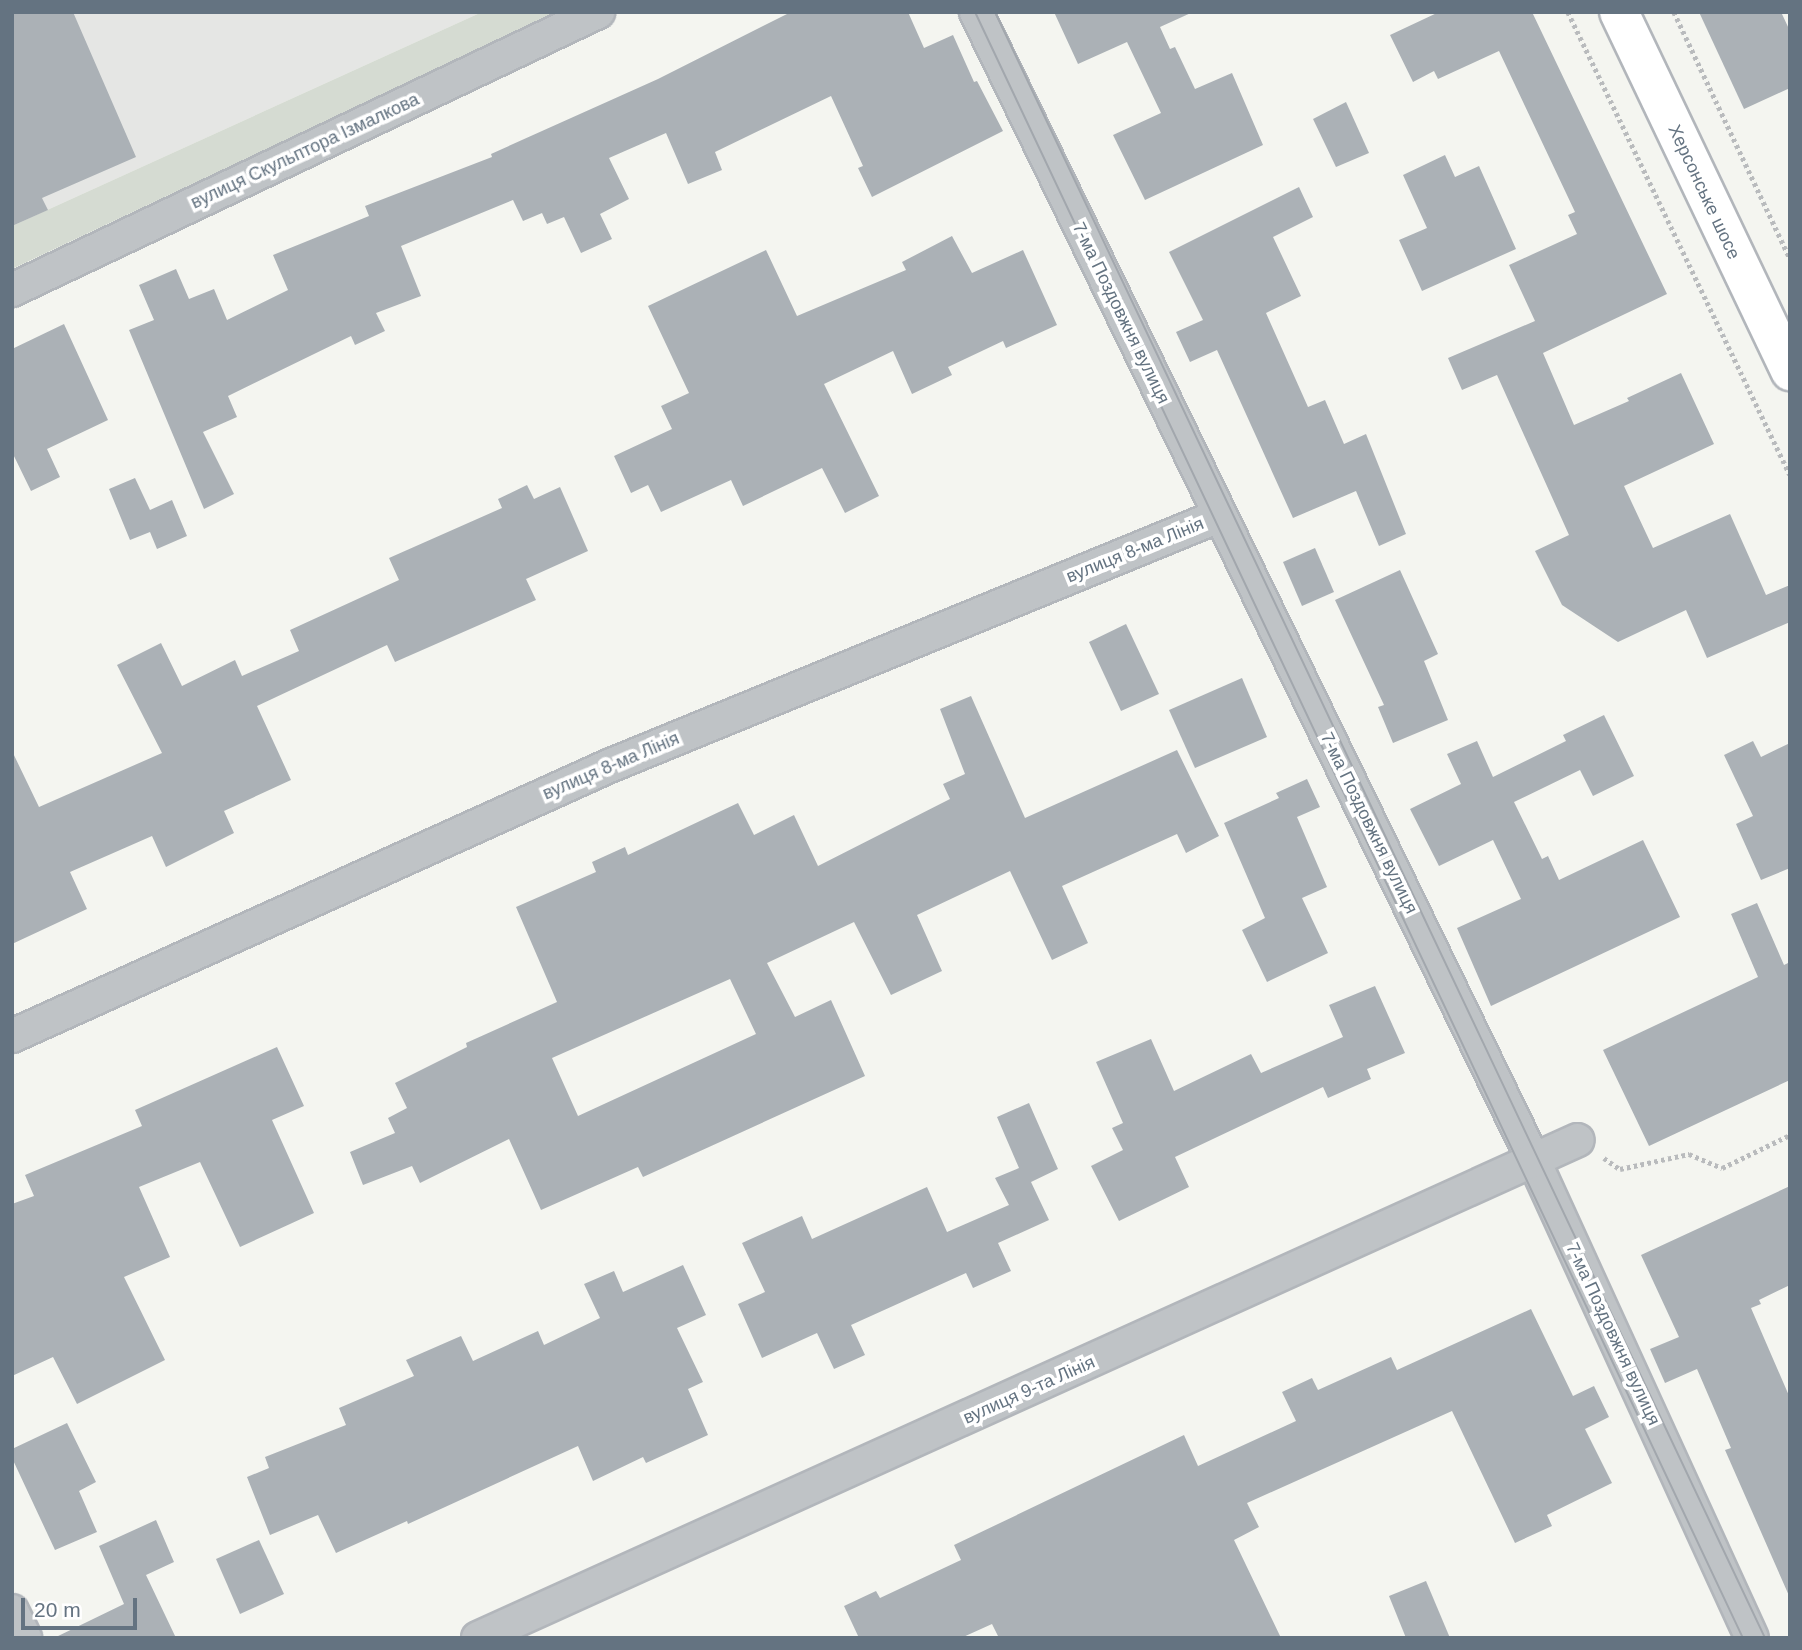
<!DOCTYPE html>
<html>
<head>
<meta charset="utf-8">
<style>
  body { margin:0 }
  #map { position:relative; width:1802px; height:1650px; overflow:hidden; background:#f4f5f0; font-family:Arial,sans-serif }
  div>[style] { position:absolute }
  .built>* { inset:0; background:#e5e6e4 }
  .green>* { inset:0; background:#d5dbd2 }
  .building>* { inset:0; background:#abb1b6 }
  .path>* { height:4.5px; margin-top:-2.25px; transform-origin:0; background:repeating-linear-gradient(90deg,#b9bbbd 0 3.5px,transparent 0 7px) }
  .roads { filter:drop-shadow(2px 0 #b2b6bb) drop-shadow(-2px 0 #b2b6bb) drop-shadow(0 2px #b2b6bb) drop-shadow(0 -2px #b2b6bb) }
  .street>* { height:32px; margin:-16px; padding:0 16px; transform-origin:16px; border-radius:16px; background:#bfc3c6 }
  .secondary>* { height:38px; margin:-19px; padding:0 19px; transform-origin:19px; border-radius:19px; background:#fff }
  .tram>* { height:2px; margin:-1px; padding:0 1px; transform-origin:1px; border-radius:1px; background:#a2a7ad }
  span { translate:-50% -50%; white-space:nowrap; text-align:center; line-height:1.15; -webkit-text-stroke:7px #fff; paint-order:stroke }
  .street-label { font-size:18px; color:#647381 }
  .frame { position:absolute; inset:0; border:14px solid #647381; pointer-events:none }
  .scale { position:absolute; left:21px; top:1598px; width:116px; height:32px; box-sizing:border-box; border:4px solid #647381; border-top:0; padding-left:9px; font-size:21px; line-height:24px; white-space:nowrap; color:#647381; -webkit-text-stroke:5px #fff; paint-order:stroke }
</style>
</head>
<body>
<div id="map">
  <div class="built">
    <div style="clip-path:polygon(12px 12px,482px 12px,12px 226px)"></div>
  </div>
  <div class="green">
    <div style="clip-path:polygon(482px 12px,557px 12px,12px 269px,12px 226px)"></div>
  </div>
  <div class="building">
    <div style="clip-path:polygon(12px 12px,73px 12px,136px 157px,42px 198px,48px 210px,12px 226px)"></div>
    <div style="clip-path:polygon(791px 12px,908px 12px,924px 48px,953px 35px,974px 82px,977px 81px,1003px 131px,872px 197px,858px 168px,863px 166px,831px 96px,715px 152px,722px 170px,688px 184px,666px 133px,609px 158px,629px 199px,600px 214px,612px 239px,581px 253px,564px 217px,547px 224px,542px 213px,523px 221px,513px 200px,401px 246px,421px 296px,376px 313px,385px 331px,355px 345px,351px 336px,228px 396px,237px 417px,203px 432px,234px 494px,204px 509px,129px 330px,154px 320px,139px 285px,176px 269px,189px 299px,214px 289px,227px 320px,288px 290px,273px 255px,369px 216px,365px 206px,492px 157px,491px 154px,658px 79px)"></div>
    <div style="clip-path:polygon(1054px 12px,1193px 12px,1160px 27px,1170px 49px,1175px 47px,1195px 89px,1232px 73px,1263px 145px,1145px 200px,1113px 135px,1161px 113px,1127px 42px,1078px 64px)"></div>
    <div style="clip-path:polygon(1439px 12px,1532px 12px,1667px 294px,1543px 353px,1574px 425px,1629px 401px,1627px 398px,1681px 373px,1714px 444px,1624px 486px,1653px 548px,1730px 514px,1766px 595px,1790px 585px,1790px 622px,1707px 658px,1686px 610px,1618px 642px,1562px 605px,1535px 551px,1569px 535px,1497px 375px,1462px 390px,1448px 358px,1535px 321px,1509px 265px,1577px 234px,1568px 215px,1575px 212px,1499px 51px,1438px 79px,1434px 71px,1413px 82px,1390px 35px)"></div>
    <div style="clip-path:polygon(1699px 12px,1781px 12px,1790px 31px,1790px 88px,1744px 109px)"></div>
    <div style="clip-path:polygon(1346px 102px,1369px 153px,1336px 167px,1313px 119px)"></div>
    <div style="clip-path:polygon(1445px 155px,1455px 177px,1479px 166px,1516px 249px,1422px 291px,1399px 240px,1427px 228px,1403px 175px)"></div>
    <div style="clip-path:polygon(1299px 187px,1313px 217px,1273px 237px,1301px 296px,1266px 313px,1308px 407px,1325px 400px,1344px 444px,1366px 434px,1406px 534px,1379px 546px,1356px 491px,1293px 518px,1217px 350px,1190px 362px,1176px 332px,1203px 320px,1169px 252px)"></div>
    <div style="clip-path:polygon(952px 236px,972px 273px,1023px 250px,1057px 325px,1006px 348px,1003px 341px,948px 367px,952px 375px,912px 394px,893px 351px,824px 384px,879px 496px,845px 513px,822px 468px,743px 506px,731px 480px,661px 512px,648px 485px,631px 493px,614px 456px,672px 429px,661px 406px,689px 393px,648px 306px,766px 250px,797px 316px,906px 270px,902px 262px)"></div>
    <div style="clip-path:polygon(64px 324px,108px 420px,47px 449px,60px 477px,31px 491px,12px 452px,12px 349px)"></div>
    <div style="clip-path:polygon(135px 478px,150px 510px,172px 500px,187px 536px,157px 549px,150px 532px,130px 540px,109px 489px)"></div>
    <div style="clip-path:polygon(527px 485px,534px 499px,560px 487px,588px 551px,526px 579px,536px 600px,395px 662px,387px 645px,257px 706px,291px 780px,224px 811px,234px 833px,166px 867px,152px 836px,70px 872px,87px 909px,12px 944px,12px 751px,39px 807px,162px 753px,117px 665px,161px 643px,182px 686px,235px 660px,242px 676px,299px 651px,290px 630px,399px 580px,389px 558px,502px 508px,498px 499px)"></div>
    <div style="clip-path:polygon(1315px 548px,1334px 592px,1302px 606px,1283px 562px)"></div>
    <div style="clip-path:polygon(1400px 570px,1438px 654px,1424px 661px,1448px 720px,1393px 743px,1378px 707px,1384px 705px,1335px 600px)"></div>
    <div style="clip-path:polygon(1126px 624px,1159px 694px,1121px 711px,1089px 642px)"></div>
    <div style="clip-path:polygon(1242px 678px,1267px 737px,1195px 768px,1169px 710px)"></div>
    <div style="clip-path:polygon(evenodd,971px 696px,1025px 818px,1177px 750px,1219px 836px,1186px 853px,1177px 834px,1062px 886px,1088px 943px,1052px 960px,1010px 871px,917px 915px,942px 971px,891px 995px,854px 922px,767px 963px,795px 1017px,831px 1000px,865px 1076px,643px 1177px,638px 1167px,541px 1210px,509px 1139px,420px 1183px,412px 1166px,363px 1185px,350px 1152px,395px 1133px,388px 1118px,407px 1108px,395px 1083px,467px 1047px,466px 1043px,557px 1002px,516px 907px,596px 872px,592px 862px,625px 847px,628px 855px,738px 803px,754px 835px,794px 815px,818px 866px,950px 799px,943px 784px,965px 774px,940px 709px,971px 696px,730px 979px,756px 1034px,578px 1116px,552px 1058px,730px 979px)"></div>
    <div style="clip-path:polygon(1604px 715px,1634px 776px,1593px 796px,1580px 770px,1514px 802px,1542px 859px,1548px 856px,1559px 880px,1643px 840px,1680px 917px,1491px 1006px,1457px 928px,1521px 899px,1493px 840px,1439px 866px,1410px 809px,1461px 784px,1447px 754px,1477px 741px,1493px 777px,1566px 741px,1563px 735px)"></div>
    <div style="clip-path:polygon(1753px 741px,1761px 757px,1790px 743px,1790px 868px,1761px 880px,1736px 824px,1753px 816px,1724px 755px)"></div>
    <div style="clip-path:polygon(1307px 779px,1320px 807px,1297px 817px,1327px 887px,1302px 898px,1328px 953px,1267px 982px,1242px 930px,1265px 918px,1224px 823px,1279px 798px,1276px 793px)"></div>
    <div style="clip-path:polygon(1757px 903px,1784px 965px,1790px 962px,1790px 1080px,1649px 1146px,1603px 1050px,1758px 977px,1731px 914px)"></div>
    <div style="clip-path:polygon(1375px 986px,1405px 1053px,1367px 1069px,1371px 1079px,1328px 1098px,1323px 1087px,1175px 1157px,1189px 1187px,1119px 1221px,1091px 1166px,1123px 1150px,1112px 1128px,1123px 1123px,1096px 1062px,1151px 1039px,1174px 1091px,1251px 1054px,1261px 1073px,1343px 1037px,1329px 1005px)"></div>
    <div style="clip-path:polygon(277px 1047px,304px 1106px,272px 1120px,314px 1213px,240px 1247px,200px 1162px,139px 1187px,170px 1257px,124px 1277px,165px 1360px,77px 1404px,53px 1357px,12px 1376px,12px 1204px,34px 1196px,25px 1175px,142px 1126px,135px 1110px)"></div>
    <div style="clip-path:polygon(1029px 1103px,1058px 1169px,1031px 1182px,1049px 1220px,998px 1243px,1011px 1271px,973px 1288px,966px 1273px,851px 1325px,865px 1355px,834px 1369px,817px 1333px,762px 1358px,738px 1304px,765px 1292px,742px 1243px,802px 1216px,812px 1239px,927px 1187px,947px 1232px,1009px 1205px,995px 1178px,1019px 1168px,997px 1117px)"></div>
    <div style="clip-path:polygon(1790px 1186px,1790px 1285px,1759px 1300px,1761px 1304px,1751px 1308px,1790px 1398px,1790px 1598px,1725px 1450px,1731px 1448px,1697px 1369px,1665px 1383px,1650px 1349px,1679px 1337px,1641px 1255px)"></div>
    <div style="clip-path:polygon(683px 1265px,706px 1315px,677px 1328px,703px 1382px,688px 1389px,708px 1435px,646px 1463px,643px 1457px,593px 1481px,578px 1446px,408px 1524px,407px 1521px,336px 1553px,318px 1515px,270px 1535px,247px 1477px,269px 1468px,265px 1457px,346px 1425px,339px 1408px,414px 1376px,406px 1360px,461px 1336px,473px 1361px,538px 1331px,544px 1345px,600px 1318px,584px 1284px,614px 1271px,623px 1292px)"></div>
    <div style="clip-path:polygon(1531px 1309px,1573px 1396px,1594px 1386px,1609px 1417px,1585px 1429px,1612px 1483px,1547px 1515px,1552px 1526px,1515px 1543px,1452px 1411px,1247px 1503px,1259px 1527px,1234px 1540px,1281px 1638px,999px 1638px,992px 1624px,961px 1638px,859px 1638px,844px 1606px,876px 1591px,880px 1598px,961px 1560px,954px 1545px,1184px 1435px,1198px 1466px,1296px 1421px,1282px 1392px,1312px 1378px,1318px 1390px,1391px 1357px,1397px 1370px)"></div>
    <div style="clip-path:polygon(67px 1423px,96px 1482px,79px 1491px,97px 1532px,55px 1550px,12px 1458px,12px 1449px)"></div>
    <div style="clip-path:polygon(156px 1520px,174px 1562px,146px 1575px,176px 1638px,54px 1638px,124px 1604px,99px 1546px)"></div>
    <div style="clip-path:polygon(259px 1540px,284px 1594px,240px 1614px,216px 1559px)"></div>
    <div style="clip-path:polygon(1426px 1581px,1450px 1638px,1406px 1638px,1389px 1596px)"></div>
  </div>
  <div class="path">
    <div style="left:1568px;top:12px;width:513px;rotate:64.38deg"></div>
    <div style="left:1674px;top:12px;width:272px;rotate:64.8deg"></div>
    <div style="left:1604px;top:1158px;width:19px;rotate:35deg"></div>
    <div style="left:1620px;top:1169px;width:71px;rotate:-12.3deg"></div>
    <div style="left:1689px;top:1154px;width:36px;rotate:23deg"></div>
    <div style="left:1722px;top:1168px;width:76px;rotate:-25.9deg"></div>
  </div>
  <div class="roads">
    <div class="street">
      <div style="left:976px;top:12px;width:1277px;rotate:64.1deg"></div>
      <div style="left:1534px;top:1161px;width:524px;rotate:65.44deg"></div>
      <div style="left:12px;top:290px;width:649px;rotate:-25.38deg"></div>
      <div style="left:12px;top:1036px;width:655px;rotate:-24.34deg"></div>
      <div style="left:609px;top:766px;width:659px;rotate:-22.29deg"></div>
      <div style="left:12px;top:1611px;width:30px;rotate:64deg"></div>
      <div style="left:478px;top:1638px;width:1207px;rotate:-24.36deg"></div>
    </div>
    <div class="secondary">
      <div style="left:1619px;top:12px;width:398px;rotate:64.5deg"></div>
    </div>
  </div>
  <div class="tram">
    <div style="left:975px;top:12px;width:1798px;rotate:64.72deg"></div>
    <div style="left:995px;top:12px;width:1799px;rotate:64.66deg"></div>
  </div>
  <div class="street-label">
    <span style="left:305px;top:151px;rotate:-25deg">вулиця Скульптора Ізмалкова</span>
    <span style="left:1704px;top:192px;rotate:65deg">Херсонське шосе</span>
    <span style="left:1121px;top:313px;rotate:64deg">7-ма Поздовжня вулиця</span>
    <span style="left:1135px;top:550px;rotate:-22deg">вулиця 8-ма Лінія</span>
    <span style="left:611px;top:766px;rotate:-23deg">вулиця 8-ма Лінія</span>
    <span style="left:1369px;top:823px;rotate:64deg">7-ма Поздовжня вулиця</span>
    <span style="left:1613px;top:1334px;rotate:65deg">7-ма Поздовжня вулиця</span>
    <span style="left:1029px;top:1390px;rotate:-24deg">вулиця 9-та Лінія</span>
  </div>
  <div class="frame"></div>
  <div class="scale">20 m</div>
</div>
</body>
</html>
